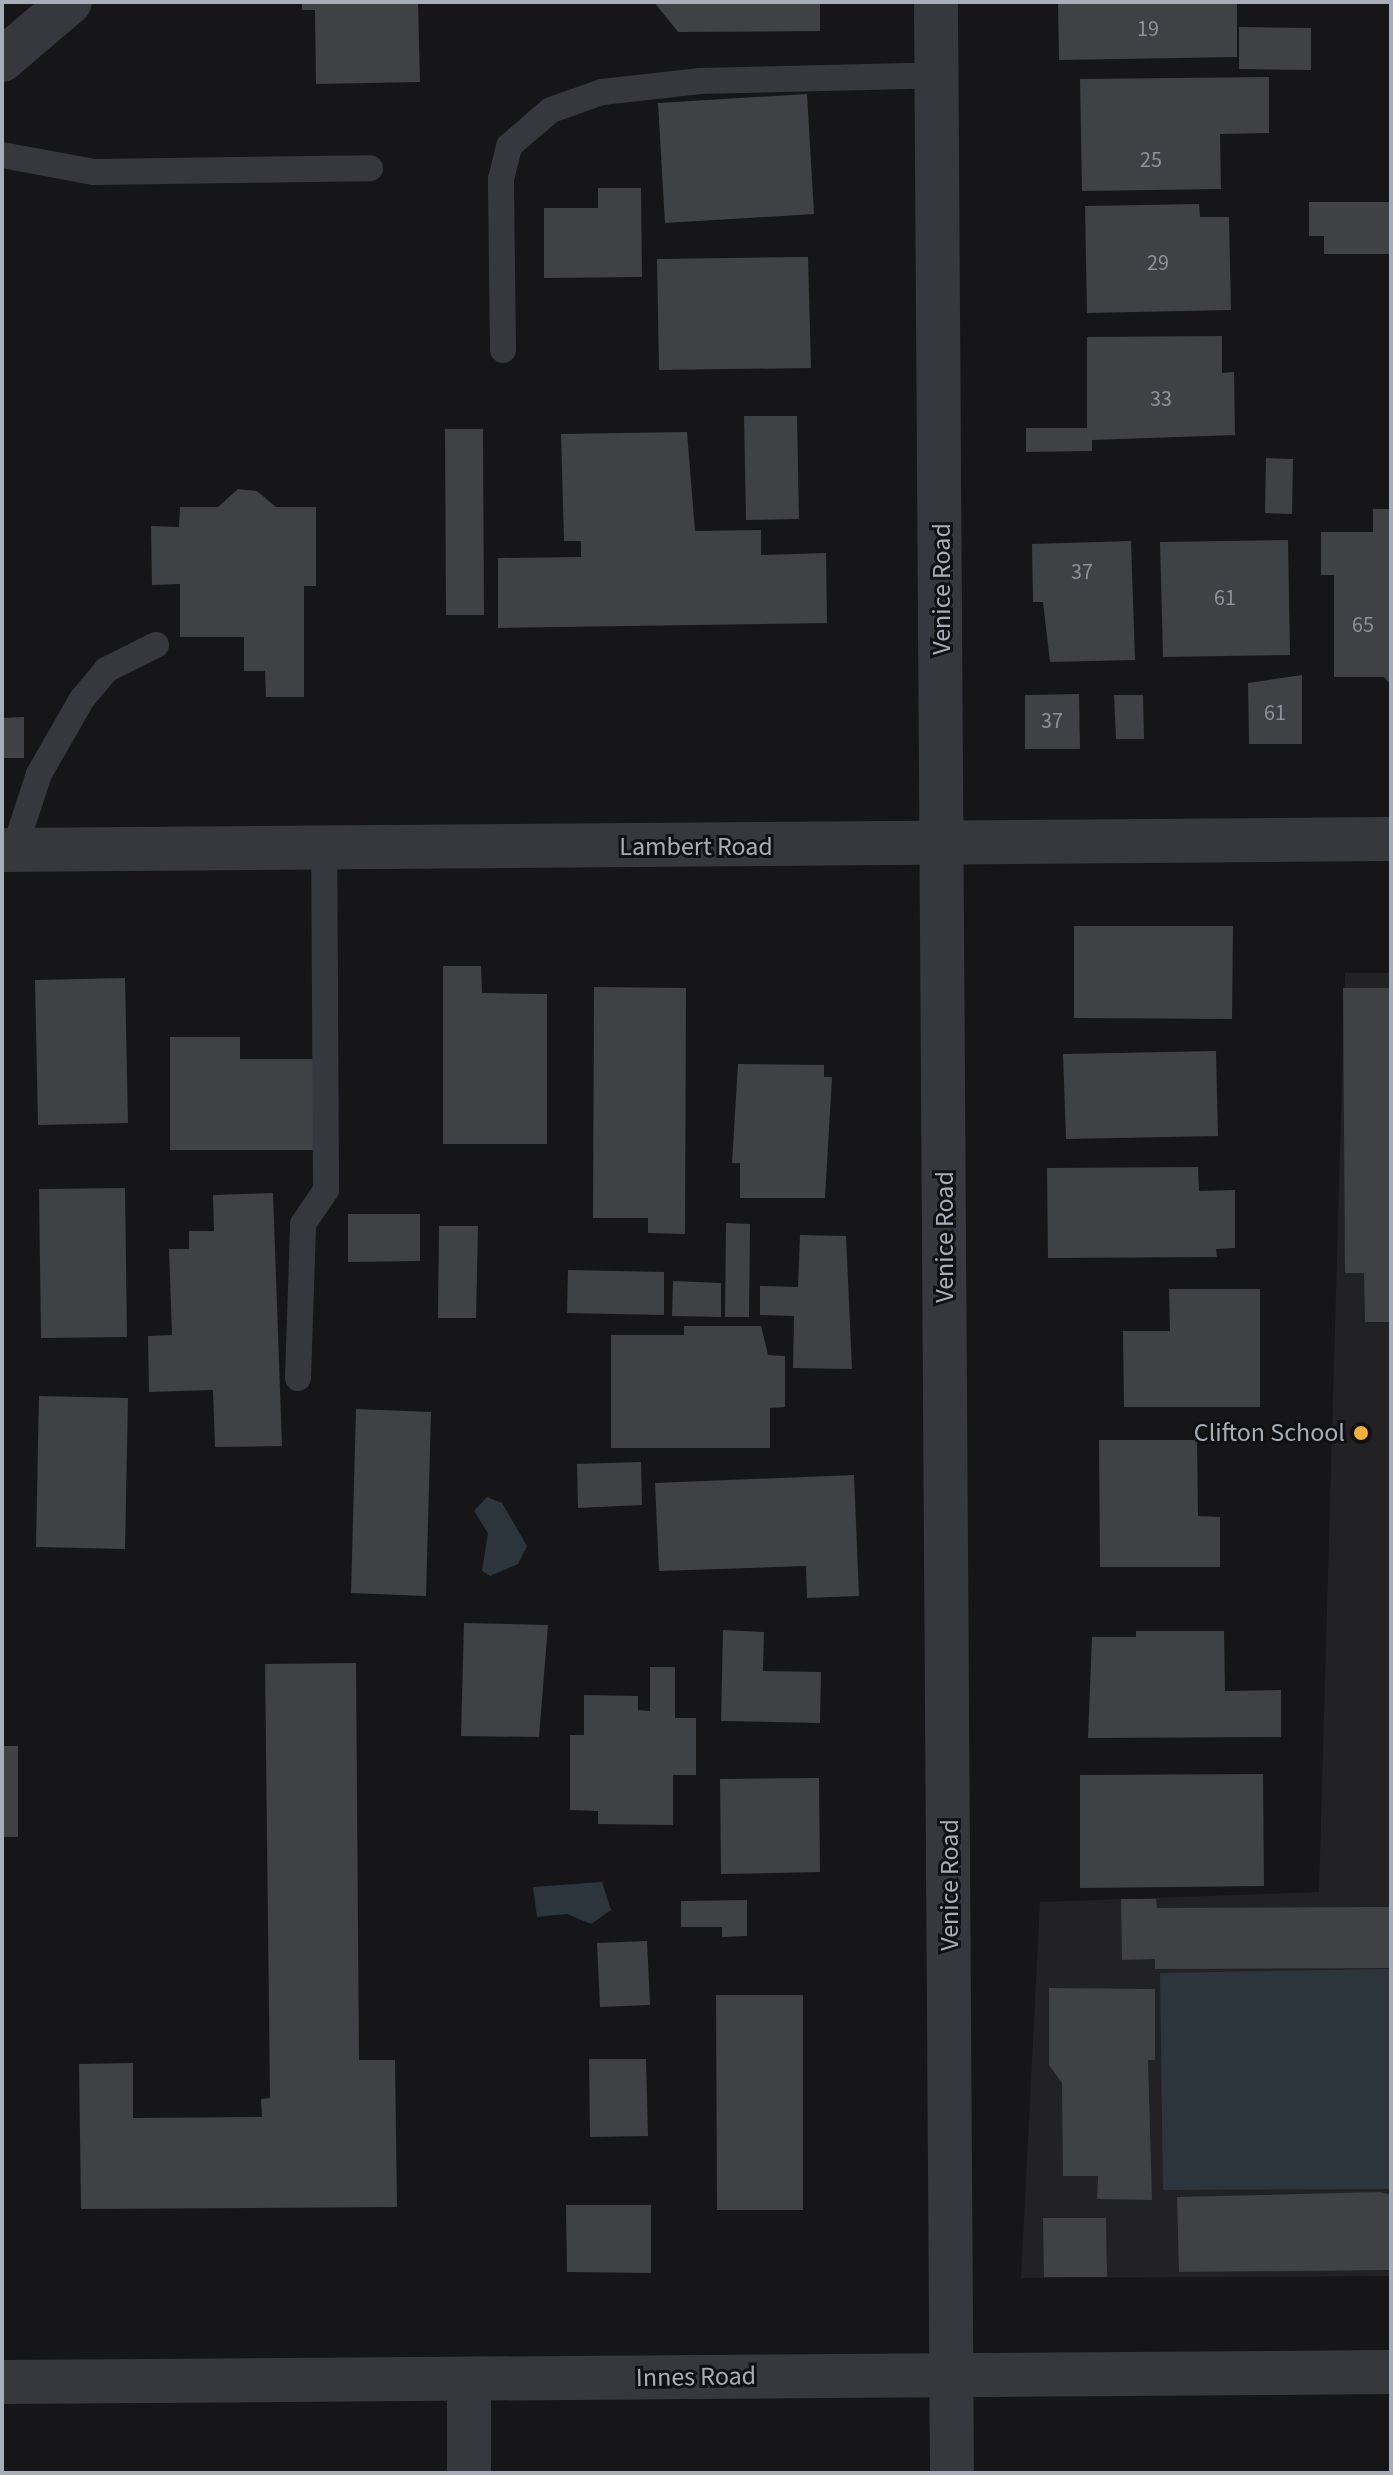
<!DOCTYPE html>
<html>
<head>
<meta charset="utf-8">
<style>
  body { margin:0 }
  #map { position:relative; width:1393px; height:2475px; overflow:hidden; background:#161618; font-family:"Source Sans 3",sans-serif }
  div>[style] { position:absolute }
  .built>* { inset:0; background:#222225 }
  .water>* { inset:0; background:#2c353c }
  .building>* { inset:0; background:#404145 }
  .service>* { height:26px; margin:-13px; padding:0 13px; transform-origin:13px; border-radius:13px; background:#37383d }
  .minor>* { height:44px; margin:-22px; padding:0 22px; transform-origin:22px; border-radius:22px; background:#37383d }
  .tertiary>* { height:44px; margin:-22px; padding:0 22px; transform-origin:22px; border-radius:22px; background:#37383d }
  .dots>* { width:22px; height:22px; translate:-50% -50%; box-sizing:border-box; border:4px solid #111113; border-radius:50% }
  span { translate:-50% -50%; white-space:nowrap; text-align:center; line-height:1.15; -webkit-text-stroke:6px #111113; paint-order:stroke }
  .number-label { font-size:22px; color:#8e929b }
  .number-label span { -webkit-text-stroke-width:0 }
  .street-label { font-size:26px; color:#a8adb8 }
  .poi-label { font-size:26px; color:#a8adb8 }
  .right { translate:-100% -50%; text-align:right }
  .frame { position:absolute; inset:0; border:4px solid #a8adb8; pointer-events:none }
</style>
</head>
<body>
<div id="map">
  <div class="built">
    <div style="clip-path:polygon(1345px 973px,1391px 973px,1391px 2276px,1021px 2278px,1040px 1902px,1319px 1892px)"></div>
  </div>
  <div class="water">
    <div style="clip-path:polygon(487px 1497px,502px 1503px,527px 1546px,518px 1564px,490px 1576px,482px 1571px,488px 1533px,474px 1511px)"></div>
    <div style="clip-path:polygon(602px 1882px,611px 1910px,591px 1924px,567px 1914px,537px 1917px,533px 1887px)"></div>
    <div style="clip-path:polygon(1391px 1969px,1391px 2189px,1163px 2190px,1160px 1973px)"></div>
  </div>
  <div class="building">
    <div style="clip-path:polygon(302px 2px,418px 2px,420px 82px,316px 84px,315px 10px,302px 10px)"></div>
    <div style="clip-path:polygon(654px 2px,820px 2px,820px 31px,678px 32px)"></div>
    <div style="clip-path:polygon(1058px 2px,1237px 2px,1237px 57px,1059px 60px)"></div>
    <div style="clip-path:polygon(1239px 27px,1311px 28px,1311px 70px,1239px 69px)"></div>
    <div style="clip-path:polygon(1269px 77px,1269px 133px,1220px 134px,1221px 189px,1082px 191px,1080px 79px)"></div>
    <div style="clip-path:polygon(807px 94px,814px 214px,665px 223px,658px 103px)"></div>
    <div style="clip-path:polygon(598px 188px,641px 188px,642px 277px,544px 278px,544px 208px,598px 208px)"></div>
    <div style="clip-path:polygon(1309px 202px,1391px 202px,1391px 254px,1324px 254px,1324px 236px,1309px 236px)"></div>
    <div style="clip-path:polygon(1199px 204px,1200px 217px,1229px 217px,1231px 310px,1087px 313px,1085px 206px)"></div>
    <div style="clip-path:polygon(808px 257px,811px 368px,659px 370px,657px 259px)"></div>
    <div style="clip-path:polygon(1222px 336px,1222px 373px,1234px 372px,1235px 435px,1092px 440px,1092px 451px,1026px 452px,1026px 428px,1087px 428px,1087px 337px)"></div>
    <div style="clip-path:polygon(744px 416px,797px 416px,799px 519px,746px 520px)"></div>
    <div style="clip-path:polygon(445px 429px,483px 429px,484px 615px,446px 615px)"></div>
    <div style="clip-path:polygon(687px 432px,695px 531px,761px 530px,761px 555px,826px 553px,827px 623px,498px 628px,498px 558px,581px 557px,581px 541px,564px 541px,561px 434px)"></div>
    <div style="clip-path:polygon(1266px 458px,1293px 459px,1292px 514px,1265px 513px)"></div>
    <div style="clip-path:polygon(238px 489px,257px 491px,276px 507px,316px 507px,316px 586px,304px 586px,304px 697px,266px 697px,265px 671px,244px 671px,244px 637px,180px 637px,180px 584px,152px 585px,151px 526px,179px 527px,180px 507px,218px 507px)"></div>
    <div style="clip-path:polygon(1373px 509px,1391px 509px,1391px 685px,1384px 677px,1334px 677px,1334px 575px,1321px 575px,1321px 532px,1373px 532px)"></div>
    <div style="clip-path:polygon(1288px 540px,1290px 655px,1163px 657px,1160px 542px)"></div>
    <div style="clip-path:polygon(1131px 541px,1135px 660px,1050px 662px,1043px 602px,1033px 602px,1032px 544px)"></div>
    <div style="clip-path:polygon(1302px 675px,1302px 744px,1249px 744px,1248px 683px)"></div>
    <div style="clip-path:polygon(1079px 694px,1080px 749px,1025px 749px,1025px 695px)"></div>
    <div style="clip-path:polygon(1114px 695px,1143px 695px,1144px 739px,1116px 739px)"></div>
    <div style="clip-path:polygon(24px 717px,24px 758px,2px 758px,2px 718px)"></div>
    <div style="clip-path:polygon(1074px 926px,1233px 926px,1232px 1019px,1074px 1018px)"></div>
    <div style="clip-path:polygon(443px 966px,481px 966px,482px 993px,547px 994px,547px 1144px,443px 1144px)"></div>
    <div style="clip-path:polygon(125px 978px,128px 1123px,38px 1125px,35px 980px)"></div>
    <div style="clip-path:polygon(594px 987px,686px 988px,685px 1234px,648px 1233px,648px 1218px,593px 1218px)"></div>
    <div style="clip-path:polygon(1343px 988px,1391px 988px,1391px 1322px,1365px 1322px,1364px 1273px,1345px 1273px)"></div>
    <div style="clip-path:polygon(170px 1037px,240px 1037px,240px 1059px,315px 1059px,316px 1150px,170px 1150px)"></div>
    <div style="clip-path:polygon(1216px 1051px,1218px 1136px,1066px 1139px,1063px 1054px)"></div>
    <div style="clip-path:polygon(738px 1064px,824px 1065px,824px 1077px,832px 1077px,825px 1198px,740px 1198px,740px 1163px,732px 1163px)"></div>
    <div style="clip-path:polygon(1198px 1167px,1199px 1191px,1235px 1190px,1235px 1248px,1216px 1249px,1217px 1257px,1048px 1258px,1047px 1168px)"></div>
    <div style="clip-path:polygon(125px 1188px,127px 1337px,41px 1338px,39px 1189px)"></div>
    <div style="clip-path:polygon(273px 1193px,282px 1446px,215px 1447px,213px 1390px,149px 1392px,148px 1336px,172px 1335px,169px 1249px,189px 1249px,189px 1231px,214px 1231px,213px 1195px)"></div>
    <div style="clip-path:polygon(348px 1214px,420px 1214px,420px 1261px,348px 1262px)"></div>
    <div style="clip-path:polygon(726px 1223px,750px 1224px,749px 1317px,725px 1317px)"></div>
    <div style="clip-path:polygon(439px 1226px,478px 1226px,476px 1318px,438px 1318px)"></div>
    <div style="clip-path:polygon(800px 1235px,846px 1236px,852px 1369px,793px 1368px,794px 1316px,760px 1315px,760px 1286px,798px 1287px)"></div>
    <div style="clip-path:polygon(568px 1270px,664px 1272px,664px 1315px,567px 1313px)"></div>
    <div style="clip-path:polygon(673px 1281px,721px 1283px,721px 1317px,672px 1316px)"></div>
    <div style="clip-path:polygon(1169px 1289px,1260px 1289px,1260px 1407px,1124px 1407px,1123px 1331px,1170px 1331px)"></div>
    <div style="clip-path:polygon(684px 1326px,761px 1326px,768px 1355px,785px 1356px,785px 1407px,770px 1408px,770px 1448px,611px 1448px,611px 1335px,684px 1335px)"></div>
    <div style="clip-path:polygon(39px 1396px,128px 1398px,125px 1549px,36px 1547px)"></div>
    <div style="clip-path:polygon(356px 1409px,431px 1412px,426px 1596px,351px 1593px)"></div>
    <div style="clip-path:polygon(1099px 1440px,1197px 1440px,1198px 1516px,1220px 1517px,1220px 1567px,1100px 1567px)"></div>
    <div style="clip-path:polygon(641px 1462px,642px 1505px,578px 1508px,577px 1464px)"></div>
    <div style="clip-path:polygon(854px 1475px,859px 1596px,807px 1598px,806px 1566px,659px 1571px,655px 1483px)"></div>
    <div style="clip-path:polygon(464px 1623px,548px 1625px,539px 1737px,461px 1736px)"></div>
    <div style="clip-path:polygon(723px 1630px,764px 1632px,763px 1671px,821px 1672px,820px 1723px,721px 1721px)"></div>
    <div style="clip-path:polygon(1136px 1631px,1224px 1631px,1225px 1691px,1281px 1690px,1281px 1737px,1088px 1738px,1092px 1637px,1136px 1637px)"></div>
    <div style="clip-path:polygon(356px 1663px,359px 2060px,395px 2060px,397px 2207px,81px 2209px,79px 2064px,133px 2063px,133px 2118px,262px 2117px,261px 2099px,270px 2098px,265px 1664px)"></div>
    <div style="clip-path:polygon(650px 1667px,675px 1667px,675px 1718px,696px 1718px,696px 1775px,673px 1775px,673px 1825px,598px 1824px,598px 1811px,570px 1810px,570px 1735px,584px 1735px,584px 1695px,638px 1696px,638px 1710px,650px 1711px)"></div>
    <div style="clip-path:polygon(2px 1746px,18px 1746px,18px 1837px,2px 1837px)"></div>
    <div style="clip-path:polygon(1263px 1774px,1264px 1886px,1080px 1888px,1080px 1775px)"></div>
    <div style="clip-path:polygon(819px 1778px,820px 1872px,721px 1874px,720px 1779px)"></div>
    <div style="clip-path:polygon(1121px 1899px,1156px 1899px,1157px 1908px,1391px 1907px,1391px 1968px,1155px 1969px,1155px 1959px,1122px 1960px)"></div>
    <div style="clip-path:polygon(747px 1900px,747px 1936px,722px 1937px,722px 1927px,681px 1927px,681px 1901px)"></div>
    <div style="clip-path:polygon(647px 1941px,650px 2005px,600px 2007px,597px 1943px)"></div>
    <div style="clip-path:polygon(1049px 1988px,1155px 1989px,1155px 2060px,1148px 2060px,1152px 2200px,1097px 2199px,1098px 2176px,1063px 2176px,1062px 2083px,1049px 2065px)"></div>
    <div style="clip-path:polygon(716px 1995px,803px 1995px,803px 2210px,717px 2210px)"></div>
    <div style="clip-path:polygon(589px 2059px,646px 2059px,648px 2136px,590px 2137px)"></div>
    <div style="clip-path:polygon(1380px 2192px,1391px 2195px,1391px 2270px,1179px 2272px,1177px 2197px)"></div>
    <div style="clip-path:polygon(566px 2205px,651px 2205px,651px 2273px,567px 2272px)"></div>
    <div style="clip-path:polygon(1043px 2218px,1106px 2218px,1107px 2277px,1044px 2277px)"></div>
  </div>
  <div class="service">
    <div style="left:2px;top:155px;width:94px;rotate:10.5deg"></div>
    <div style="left:94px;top:172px;width:276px;rotate:-0.8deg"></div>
    <div style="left:503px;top:350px;width:171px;rotate:-90.7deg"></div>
    <div style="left:501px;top:179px;width:34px;rotate:-76deg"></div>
    <div style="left:509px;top:146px;width:55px;rotate:-40.6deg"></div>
    <div style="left:551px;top:110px;width:54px;rotate:-19.4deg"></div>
    <div style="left:602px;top:92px;width:99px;rotate:-6.4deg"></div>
    <div style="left:700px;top:81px;width:239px;rotate:-1.4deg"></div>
    <div style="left:14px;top:850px;width:80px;rotate:-71.8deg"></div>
    <div style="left:39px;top:774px;width:86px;rotate:-60.2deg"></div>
    <div style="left:82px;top:699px;width:38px;rotate:-50deg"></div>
    <div style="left:106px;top:670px;width:56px;rotate:-26.6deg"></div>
    <div style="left:298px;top:1378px;width:154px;rotate:-88.1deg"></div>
    <div style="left:303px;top:1224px;width:41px;rotate:-55.9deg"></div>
    <div style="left:326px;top:1190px;width:337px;rotate:-90.3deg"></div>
  </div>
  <div class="minor">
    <div style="left:936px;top:2px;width:2471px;rotate:89.63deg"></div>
    <div style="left:2px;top:850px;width:1389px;rotate:-0.45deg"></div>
    <div style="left:469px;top:2379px;width:94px;rotate:90deg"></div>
  </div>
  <div class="tertiary">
    <div style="left:2px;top:60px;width:89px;rotate:-40.5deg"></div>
    <div style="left:2px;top:2382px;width:1389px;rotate:-0.41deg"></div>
  </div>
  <div class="dots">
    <div style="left:1361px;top:1433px;background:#f2b134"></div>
  </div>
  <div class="number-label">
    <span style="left:1148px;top:30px">19</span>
    <span style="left:1151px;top:161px">25</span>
    <span style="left:1158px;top:264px">29</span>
    <span style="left:1161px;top:400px">33</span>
    <span style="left:1082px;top:573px">37</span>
    <span style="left:1225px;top:599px">61</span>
    <span style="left:1363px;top:626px">65</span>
    <span style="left:1275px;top:714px">61</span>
    <span style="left:1052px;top:722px">37</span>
  </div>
  <div class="street-label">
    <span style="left:942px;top:589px;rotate:-90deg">Venice Road</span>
    <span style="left:696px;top:847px">Lambert Road</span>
    <span style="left:945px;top:1237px;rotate:-90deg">Venice Road</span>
    <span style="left:950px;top:1885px;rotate:-90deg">Venice Road</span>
    <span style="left:696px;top:2377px;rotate:-1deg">Innes Road</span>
  </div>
  <div class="poi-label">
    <span class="right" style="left:1345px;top:1433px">Clifton School</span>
  </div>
  <div class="frame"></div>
</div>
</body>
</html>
